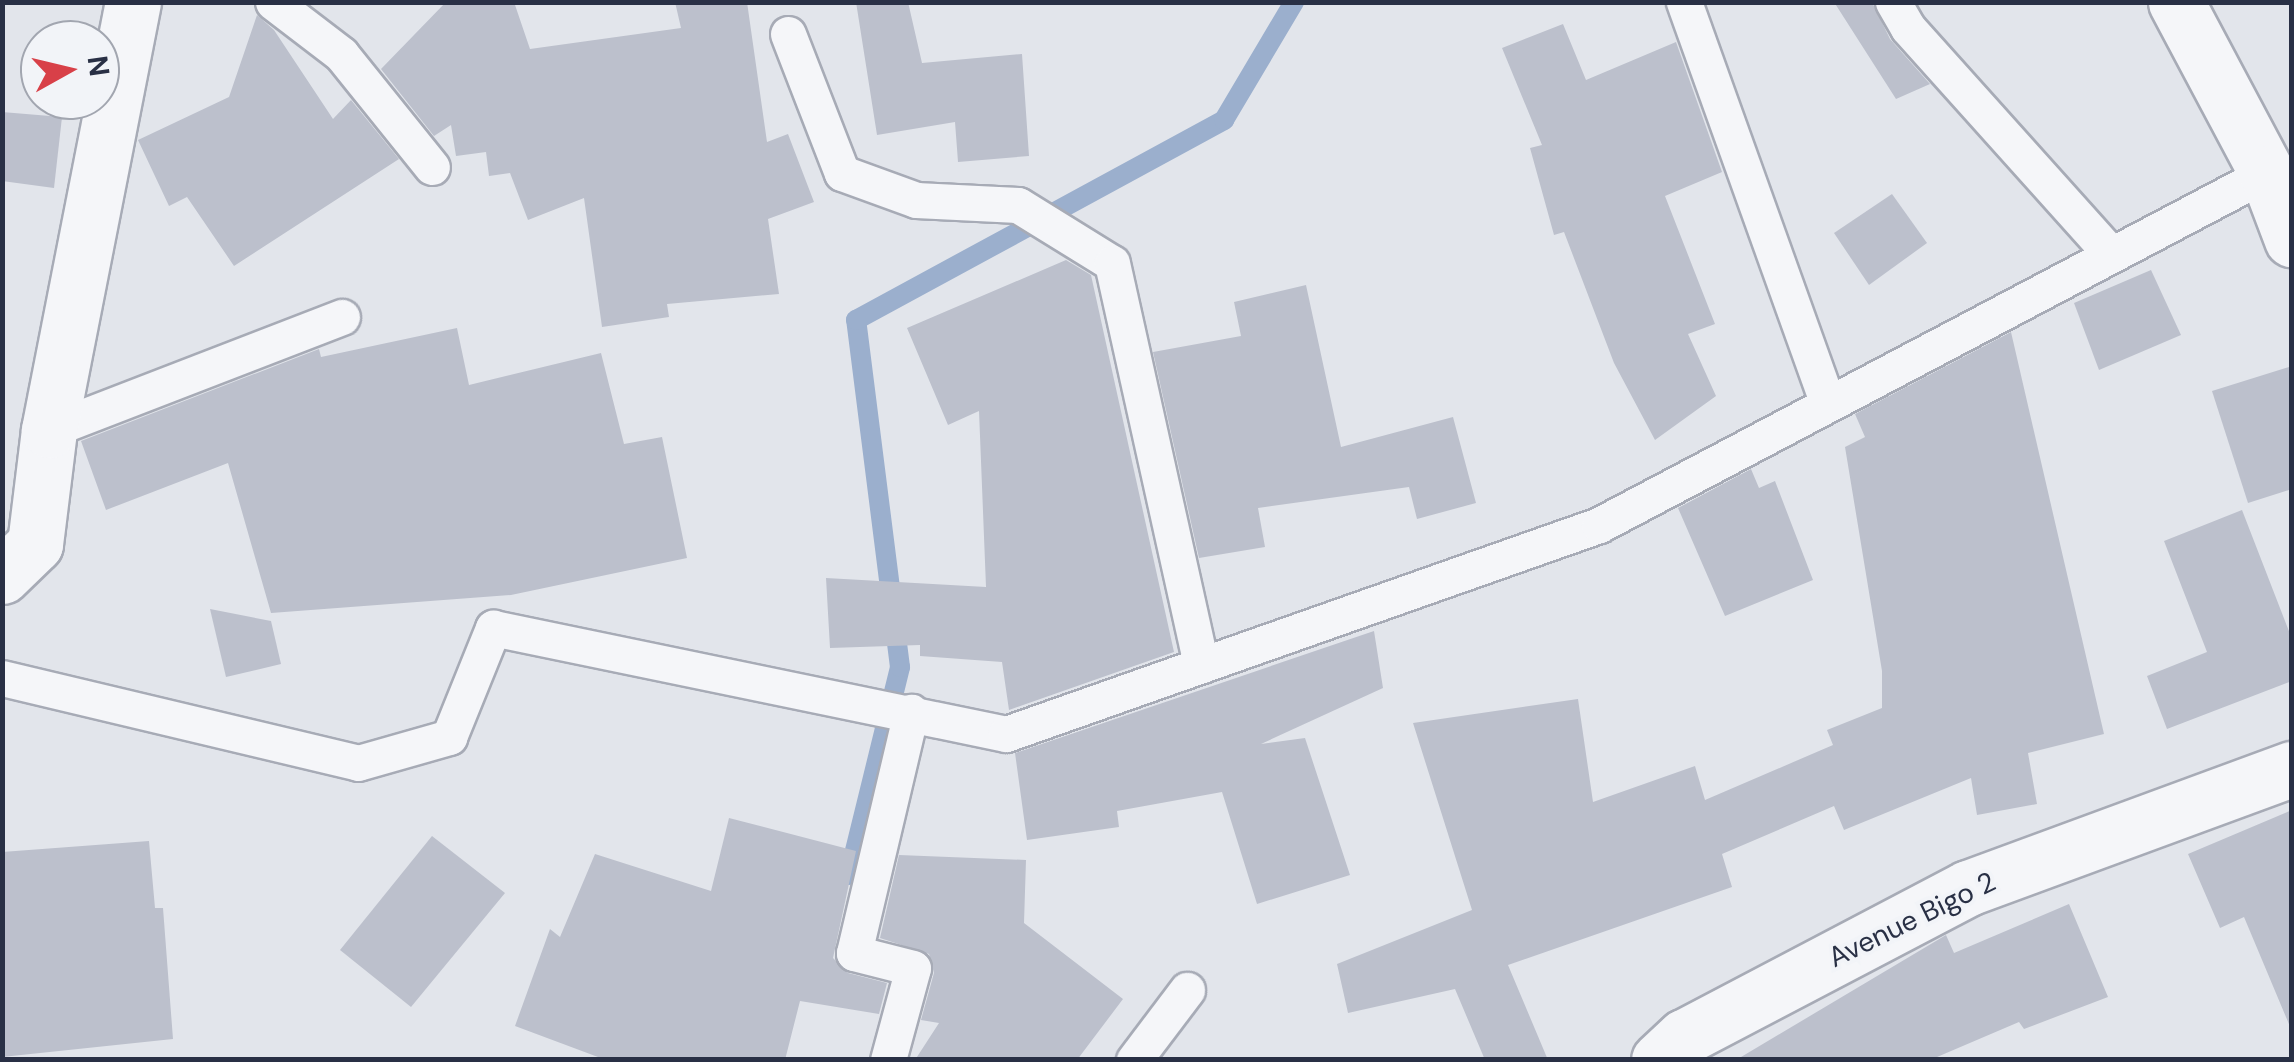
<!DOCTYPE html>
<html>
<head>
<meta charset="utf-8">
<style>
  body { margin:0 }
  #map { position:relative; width:2294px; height:1062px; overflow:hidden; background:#e2e5eb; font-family:"DM Sans",sans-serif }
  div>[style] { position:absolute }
  .stream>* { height:20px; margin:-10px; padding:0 10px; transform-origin:10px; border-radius:10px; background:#9bafcd }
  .building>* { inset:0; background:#bcc0cc }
  .roads { filter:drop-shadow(2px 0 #a7abb6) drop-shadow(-2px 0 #a7abb6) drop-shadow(0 2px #a7abb6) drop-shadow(0 -2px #a7abb6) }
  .service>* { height:35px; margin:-17.5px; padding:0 17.5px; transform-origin:17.5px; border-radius:17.5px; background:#f5f6f9 }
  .minor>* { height:55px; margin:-27.5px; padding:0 27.5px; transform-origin:27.5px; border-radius:27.5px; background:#f5f6f9 }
  .tertiary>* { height:55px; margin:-27.5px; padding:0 27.5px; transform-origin:27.5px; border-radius:27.5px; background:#f5f6f9 }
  span { translate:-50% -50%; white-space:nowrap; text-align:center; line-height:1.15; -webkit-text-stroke:8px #f2f4f8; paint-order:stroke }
  .street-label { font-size:28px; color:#293045 }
  .frame { position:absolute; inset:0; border:5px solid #293045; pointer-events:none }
  .north { position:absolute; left:20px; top:20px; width:100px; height:100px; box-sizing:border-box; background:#f2f4f8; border:2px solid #a2a6b0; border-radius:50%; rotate:82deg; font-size:28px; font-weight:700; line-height:40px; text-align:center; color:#293045 }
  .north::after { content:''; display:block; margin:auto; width:35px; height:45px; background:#d84048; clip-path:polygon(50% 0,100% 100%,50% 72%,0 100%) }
</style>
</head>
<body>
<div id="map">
  <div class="stream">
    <div style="left:849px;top:875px;width:214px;rotate:-76.2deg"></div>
    <div style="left:900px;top:667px;width:350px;rotate:-97.2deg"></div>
    <div style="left:856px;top:320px;width:419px;rotate:-28.5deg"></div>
    <div style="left:1224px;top:120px;width:137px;rotate:-59.3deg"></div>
  </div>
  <div class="building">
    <div style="clip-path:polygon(446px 2px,514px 2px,530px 49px,681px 28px,675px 2px,747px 2px,767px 142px,788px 134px,814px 202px,768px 219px,779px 294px,667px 304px,669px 317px,602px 327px,584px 198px,528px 220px,510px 173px,489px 176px,486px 152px,456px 156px,451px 125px,434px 136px,381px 69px)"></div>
    <div style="clip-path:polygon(856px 2px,908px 2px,922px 63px,1022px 54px,1029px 156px,958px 162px,955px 122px,877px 135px)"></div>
    <div style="clip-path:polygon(1834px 2px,1872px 2px,1890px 39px,1930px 84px,1896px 99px)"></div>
    <div style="clip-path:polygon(257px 15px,274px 30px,333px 119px,351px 100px,399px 159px,234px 266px,187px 197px,169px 206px,138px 140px,229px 97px)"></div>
    <div style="clip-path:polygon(1563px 24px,1586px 80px,1676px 42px,1722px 172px,1665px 196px,1715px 324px,1688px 334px,1716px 396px,1655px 440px,1614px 363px,1564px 232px,1554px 235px,1530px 148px,1542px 145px,1502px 48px)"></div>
    <div style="clip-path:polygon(2px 112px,62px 117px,54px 188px,2px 181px)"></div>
    <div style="clip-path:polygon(1892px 194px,1927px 243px,1869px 285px,1834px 233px)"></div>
    <div style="clip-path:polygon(1066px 260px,1091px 275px,1174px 652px,1009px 710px,1002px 662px,920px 656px,920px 645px,830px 648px,826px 578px,986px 587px,979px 411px,948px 425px,907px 328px)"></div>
    <div style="clip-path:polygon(2151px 270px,2181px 335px,2099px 370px,2074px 303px)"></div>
    <div style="clip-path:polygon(1306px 285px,1341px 447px,1453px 417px,1476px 503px,1417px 519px,1409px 487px,1258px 508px,1265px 547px,1199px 558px,1153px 352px,1241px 336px,1234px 302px)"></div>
    <div style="clip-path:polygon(457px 328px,469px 385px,601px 353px,624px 444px,662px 437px,687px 558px,511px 595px,271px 613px,228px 463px,106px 510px,81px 441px,319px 349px,321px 357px)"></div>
    <div style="clip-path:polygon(2011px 332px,2104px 734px,2028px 753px,2037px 804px,1977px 815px,1971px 778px,1844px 830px,1834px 806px,1722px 854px,1732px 887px,1508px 965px,1548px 1060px,1485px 1060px,1455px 989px,1348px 1013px,1337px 964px,1472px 910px,1413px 723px,1578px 699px,1593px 802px,1695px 766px,1705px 800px,1833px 745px,1827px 730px,1882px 708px,1882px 671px,1845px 447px,1865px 437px,1855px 414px)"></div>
    <div style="clip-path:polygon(2292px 366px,2292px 489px,2248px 503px,2212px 391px)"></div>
    <div style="clip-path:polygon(1751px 469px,1759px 488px,1775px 481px,1813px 580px,1725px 616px,1678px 508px)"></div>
    <div style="clip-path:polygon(2242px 510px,2292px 639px,2292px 681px,2167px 729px,2147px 676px,2207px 652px,2164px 541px)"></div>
    <div style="clip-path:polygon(210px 609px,271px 621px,281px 664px,226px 677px)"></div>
    <div style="clip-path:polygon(1374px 631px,1383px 688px,1261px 744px,1305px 738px,1350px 875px,1257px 904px,1222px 792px,1117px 811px,1119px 827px,1027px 840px,1015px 753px)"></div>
    <div style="clip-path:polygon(2292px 810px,2292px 1029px,2291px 1029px,2244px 917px,2220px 928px,2188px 854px)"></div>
    <div style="clip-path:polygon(729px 818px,856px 851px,833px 958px,848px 973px,887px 983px,879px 1014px,800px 1001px,785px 1060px,606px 1060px,515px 1026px,550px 929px,560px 937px,595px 854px,711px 891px)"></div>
    <div style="clip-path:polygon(432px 836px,505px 893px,411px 1007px,340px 950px)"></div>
    <div style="clip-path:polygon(149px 841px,155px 908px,163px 908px,173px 1039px,2px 1057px,2px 852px)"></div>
    <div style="clip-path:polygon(899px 855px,1026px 860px,1024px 923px,1123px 999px,1077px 1060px,915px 1060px,939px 1023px,921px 1020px,934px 973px,929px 954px,880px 938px)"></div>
    <div style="clip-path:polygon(2069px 904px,2108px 997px,2024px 1029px,2019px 1022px,1930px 1060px,1736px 1060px,1946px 935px,1954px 953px)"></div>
  </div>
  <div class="roads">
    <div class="service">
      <div style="left:273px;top:2px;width:86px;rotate:37.4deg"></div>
      <div style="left:341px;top:54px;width:145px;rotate:51.2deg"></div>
      <div style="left:1684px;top:2px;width:425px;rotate:70.3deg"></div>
      <div style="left:1893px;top:2px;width:30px;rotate:60deg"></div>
      <div style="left:1908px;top:28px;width:304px;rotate:48.1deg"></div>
      <div style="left:788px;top:34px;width:149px;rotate:68.8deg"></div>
      <div style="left:842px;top:173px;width:79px;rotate:20deg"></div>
      <div style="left:916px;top:200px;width:102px;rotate:2.8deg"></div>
      <div style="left:1018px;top:205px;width:110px;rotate:31.7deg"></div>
      <div style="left:1112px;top:263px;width:412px;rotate:77.5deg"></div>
      <div style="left:49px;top:430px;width:314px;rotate:-21.1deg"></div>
      <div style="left:2px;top:678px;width:366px;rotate:13.4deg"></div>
      <div style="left:358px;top:763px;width:95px;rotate:-15.9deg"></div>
      <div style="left:449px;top:737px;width:118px;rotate:-68deg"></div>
      <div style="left:493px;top:628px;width:524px;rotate:11.67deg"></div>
      <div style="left:1006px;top:734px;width:629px;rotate:-19.41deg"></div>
      <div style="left:1599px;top:525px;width:755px;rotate:-27.79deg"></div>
      <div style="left:888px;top:1060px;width:95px;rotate:-74.8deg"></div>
      <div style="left:913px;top:968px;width:61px;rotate:-165.7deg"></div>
      <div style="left:854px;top:953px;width:248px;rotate:-76.7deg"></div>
      <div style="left:1134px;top:1060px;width:88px;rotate:-52.9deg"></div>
    </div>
    <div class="minor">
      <div style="left:2176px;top:2px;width:194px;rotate:62deg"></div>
      <div style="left:2267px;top:173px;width:71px;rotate:69.3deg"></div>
      <div style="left:2px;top:576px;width:46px;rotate:-44.1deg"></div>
      <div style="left:35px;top:544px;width:115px;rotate:-83deg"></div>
      <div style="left:49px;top:430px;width:436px;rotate:-78.9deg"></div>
    </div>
    <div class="tertiary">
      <div style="left:1659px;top:1060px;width:34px;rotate:-43deg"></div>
      <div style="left:1684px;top:1037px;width:321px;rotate:-27.7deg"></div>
      <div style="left:1968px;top:888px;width:345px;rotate:-20.2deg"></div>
    </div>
  </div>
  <div class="street-label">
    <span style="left:1912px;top:920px;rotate:-26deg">Avenue Bigo 2</span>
  </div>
  <div class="frame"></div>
  <div class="north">N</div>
</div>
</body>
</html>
